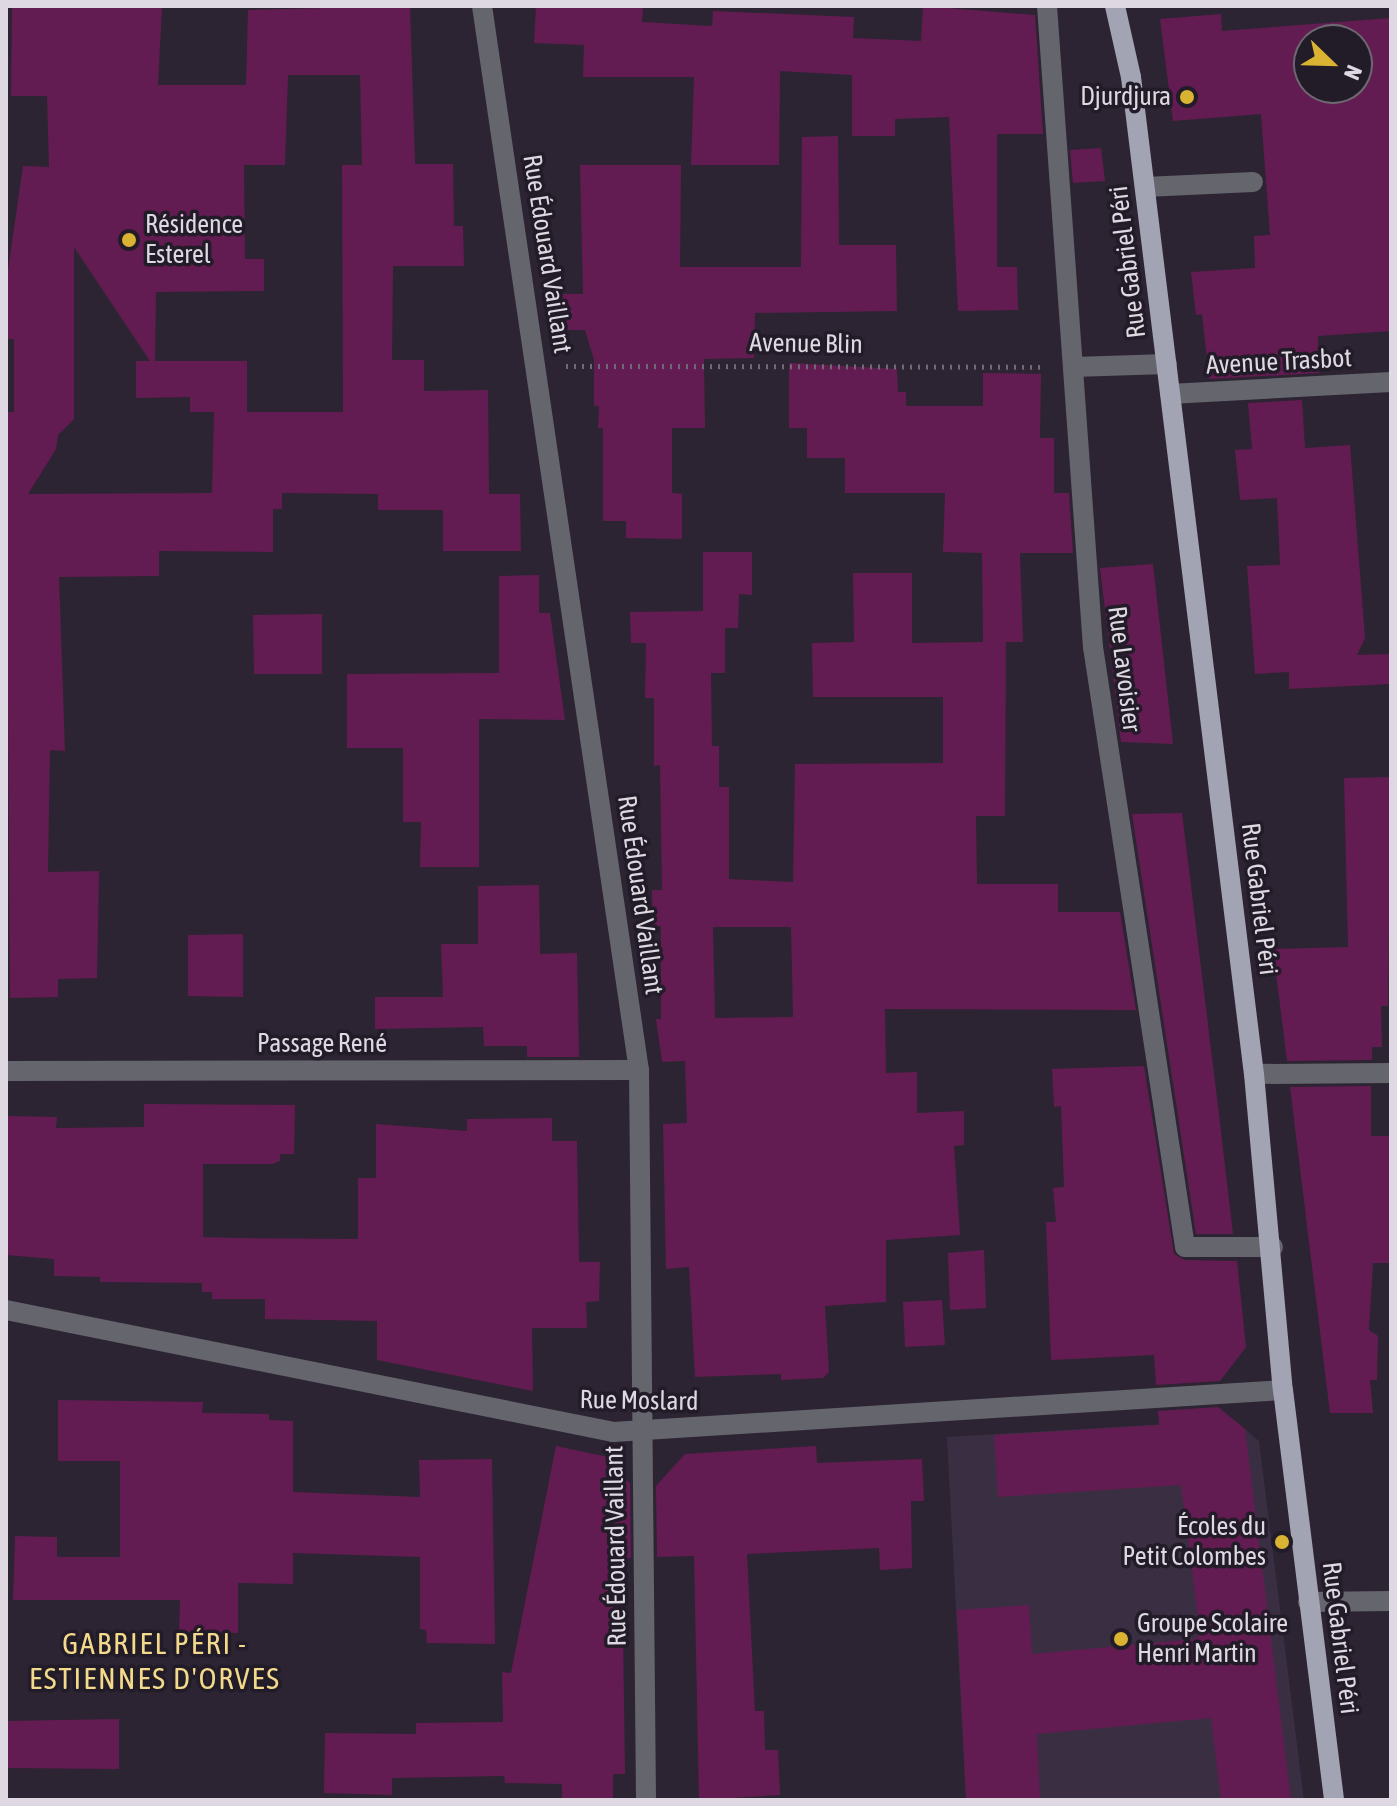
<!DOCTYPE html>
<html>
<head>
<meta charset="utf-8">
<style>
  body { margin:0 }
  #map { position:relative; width:1397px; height:1806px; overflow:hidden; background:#2c2432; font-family:"Asap Condensed",sans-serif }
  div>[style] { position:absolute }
  .built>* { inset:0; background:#3a2f42 }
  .building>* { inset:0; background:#631c51 }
  .path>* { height:5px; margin-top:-2.5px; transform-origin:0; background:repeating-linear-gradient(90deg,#716a76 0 2px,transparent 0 8px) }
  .minor>* { height:20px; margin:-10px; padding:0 10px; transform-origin:10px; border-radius:10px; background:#65656d }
  .major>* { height:20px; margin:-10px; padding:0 10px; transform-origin:10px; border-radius:10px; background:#a2a3b3 }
  .dots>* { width:22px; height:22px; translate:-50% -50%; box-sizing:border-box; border:4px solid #221b28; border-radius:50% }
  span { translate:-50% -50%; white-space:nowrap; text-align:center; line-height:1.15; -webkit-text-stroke:7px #221b28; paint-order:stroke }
  .poi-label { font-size:26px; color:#ddd8e1 }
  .right { translate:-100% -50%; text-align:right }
  .left { translate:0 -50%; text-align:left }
  .street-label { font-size:26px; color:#ddd8e1 }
  .quarter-label { font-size:30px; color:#f3d98c; letter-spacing:2px }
  .frame { position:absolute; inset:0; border:8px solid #ddd8e1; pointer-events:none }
  .north { position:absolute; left:1293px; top:24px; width:80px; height:80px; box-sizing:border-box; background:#221b28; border:2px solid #6d6772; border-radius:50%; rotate:113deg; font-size:22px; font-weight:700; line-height:32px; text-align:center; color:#ddd8e1 }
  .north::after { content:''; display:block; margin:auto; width:28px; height:36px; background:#dab333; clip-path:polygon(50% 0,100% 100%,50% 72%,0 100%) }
</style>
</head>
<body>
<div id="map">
  <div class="built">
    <div style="clip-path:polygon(1234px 1420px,1259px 1441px,1304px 1800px,966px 1800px,947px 1437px)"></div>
  </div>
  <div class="building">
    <div style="clip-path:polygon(evenodd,12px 6px,162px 6px,158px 85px,246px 85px,248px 10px,410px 6px,415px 164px,453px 164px,454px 226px,463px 226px,464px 266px,393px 266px,392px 360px,424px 360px,424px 391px,488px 390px,489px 494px,520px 494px,521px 551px,443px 551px,443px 510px,378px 510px,378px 494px,282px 493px,282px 509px,273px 509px,273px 552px,159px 551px,159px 576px,59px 577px,65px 751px,50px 750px,48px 872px,99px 871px,97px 978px,58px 979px,58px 997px,10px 998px,6px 412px,14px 412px,14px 339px,6px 339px,6px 284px,23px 166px,49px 167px,47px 96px,11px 96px,12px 6px,288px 75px,360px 75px,362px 165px,342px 165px,343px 412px,247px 412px,247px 361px,155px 361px,156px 292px,264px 291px,264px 259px,245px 259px,244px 165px,285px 165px,288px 75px,12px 6px,74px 247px,150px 361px,136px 361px,136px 398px,190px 397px,190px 412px,214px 412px,212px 493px,28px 494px,56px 449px,58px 435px,74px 419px,74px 247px)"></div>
    <div style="clip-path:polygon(536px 6px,643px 6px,642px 22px,712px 26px,713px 11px,854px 17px,853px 38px,921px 41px,923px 6px,1035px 15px,1043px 134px,997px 134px,997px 267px,1017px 267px,1018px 310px,958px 311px,949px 117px,895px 119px,895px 136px,852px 136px,852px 75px,780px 71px,779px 165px,691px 165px,694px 77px,583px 77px,584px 45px,534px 43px)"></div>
    <div style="clip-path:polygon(evenodd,1221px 14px,1222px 31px,1391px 18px,1391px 331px,1318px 336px,1319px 373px,1209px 379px,1202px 314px,1196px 315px,1191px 272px,1255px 268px,1254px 236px,1270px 235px,1261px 114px,1173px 121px,1160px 19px,1221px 14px,1309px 40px,1357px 40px,1357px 88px,1309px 88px,1309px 40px)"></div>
    <div style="clip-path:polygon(838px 136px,839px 245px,896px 245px,897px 311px,755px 313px,754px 358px,704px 359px,705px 428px,672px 428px,672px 493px,682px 494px,682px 539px,626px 538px,626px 521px,603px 521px,603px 428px,598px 428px,599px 406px,594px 406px,594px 360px,585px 330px,560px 330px,555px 294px,583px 294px,580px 165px,681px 165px,680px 267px,801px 267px,802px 137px)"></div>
    <div style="clip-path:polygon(1101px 148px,1105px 181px,1073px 183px,1070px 150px)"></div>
    <div style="clip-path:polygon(evenodd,789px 363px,897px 369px,898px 392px,906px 392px,906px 406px,983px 406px,983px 373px,1041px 374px,1040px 438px,1054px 438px,1054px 493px,1069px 493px,1073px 553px,1020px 553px,1023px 642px,1006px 642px,1005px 816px,976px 816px,977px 884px,1058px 884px,1058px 912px,1120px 912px,1136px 1010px,885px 1009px,886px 1073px,917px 1072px,917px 1113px,964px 1111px,964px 1145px,954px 1146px,960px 1235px,886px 1240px,886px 1302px,825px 1306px,829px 1372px,823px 1378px,781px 1380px,781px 1374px,695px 1377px,689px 1267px,666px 1269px,663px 1124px,687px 1123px,685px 1061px,662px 1062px,656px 1019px,661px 1019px,661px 926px,653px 926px,652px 890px,662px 890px,660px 765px,654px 766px,654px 698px,645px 698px,646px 643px,631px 643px,630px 612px,703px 611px,703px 552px,752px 552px,752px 595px,739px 594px,738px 628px,725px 628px,725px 673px,711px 673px,712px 746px,719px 746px,719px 787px,729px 787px,729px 879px,793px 882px,795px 764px,943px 763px,943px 697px,813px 697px,812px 643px,854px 642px,853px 573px,912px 573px,912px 643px,983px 642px,982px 553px,943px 552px,945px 493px,845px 493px,845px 458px,807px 458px,807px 428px,789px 428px,789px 363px,713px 927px,791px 927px,793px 1017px,715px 1018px,713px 927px)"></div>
    <div style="clip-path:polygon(1302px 400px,1305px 448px,1350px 445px,1365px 638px,1357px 655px,1391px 654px,1391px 684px,1289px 689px,1289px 672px,1255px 674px,1247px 566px,1280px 565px,1277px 498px,1240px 500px,1235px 450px,1252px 449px,1248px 403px)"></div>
    <div style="clip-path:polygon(1153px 564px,1173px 744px,1121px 742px,1100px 568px)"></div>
    <div style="clip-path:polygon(539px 575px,539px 613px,550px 613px,565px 720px,479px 719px,479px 867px,420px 867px,421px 822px,403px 822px,403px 748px,347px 748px,347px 674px,499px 673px,499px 576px)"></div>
    <div style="clip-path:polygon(322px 614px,322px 674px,254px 674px,253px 615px)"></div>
    <div style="clip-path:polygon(1391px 777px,1388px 1006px,1381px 1006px,1382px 1047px,1372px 1047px,1372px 1060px,1287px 1061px,1273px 949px,1348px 947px,1344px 778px)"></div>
    <div style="clip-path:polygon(1182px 813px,1217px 1098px,1233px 1234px,1196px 1234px,1132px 814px)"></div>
    <div style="clip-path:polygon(539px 885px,540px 954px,577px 953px,579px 1057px,527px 1057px,527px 1046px,484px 1046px,483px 1027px,375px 1029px,375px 997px,443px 997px,441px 944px,478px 944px,478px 886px)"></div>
    <div style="clip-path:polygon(243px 934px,243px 997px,188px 996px,188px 935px)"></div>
    <div style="clip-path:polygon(1144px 1066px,1174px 1254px,1185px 1260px,1237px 1261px,1246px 1347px,1220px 1381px,1156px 1385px,1154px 1355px,1051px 1360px,1046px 1222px,1056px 1222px,1053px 1188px,1064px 1187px,1061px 1106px,1054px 1107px,1052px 1069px)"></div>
    <div style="clip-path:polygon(1371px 1086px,1371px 1136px,1391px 1136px,1391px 1263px,1373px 1263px,1369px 1330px,1378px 1336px,1377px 1380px,1370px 1380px,1373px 1413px,1330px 1413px,1290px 1087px)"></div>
    <div style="clip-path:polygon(144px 1104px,295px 1105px,294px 1154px,280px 1154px,280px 1161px,272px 1164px,203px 1164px,203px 1237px,238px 1238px,358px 1239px,358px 1178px,376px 1178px,376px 1124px,467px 1131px,467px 1119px,552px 1118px,552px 1141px,577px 1141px,579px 1262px,600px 1262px,599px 1301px,586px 1302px,587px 1328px,532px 1328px,533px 1391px,377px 1360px,377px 1321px,265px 1319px,265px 1299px,212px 1299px,212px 1292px,202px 1292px,202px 1283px,100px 1282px,100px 1277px,54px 1276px,54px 1259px,6px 1255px,6px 1116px,57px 1117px,56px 1128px,144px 1127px)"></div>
    <div style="clip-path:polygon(984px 1250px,986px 1308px,950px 1310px,948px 1253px)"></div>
    <div style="clip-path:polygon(942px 1300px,945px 1345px,905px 1347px,903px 1302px)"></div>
    <div style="clip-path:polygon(58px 1400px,203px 1402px,202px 1413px,269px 1414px,269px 1420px,293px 1421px,293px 1492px,420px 1497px,419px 1460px,492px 1459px,495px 1644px,427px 1643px,426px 1630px,420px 1629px,420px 1557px,293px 1553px,293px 1584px,238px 1583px,238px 1633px,179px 1632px,180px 1600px,13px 1600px,15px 1536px,57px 1537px,57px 1557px,120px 1557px,120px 1461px,58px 1461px)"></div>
    <div style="clip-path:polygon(1218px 1407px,1245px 1429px,1291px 1800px,1221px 1800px,1211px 1718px,1037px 1734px,1040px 1800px,966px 1800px,957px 1610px,1029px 1605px,1032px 1654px,1196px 1639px,1200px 1633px,1181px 1485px,998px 1497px,994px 1435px,1159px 1425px,1158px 1411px)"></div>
    <div style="clip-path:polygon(556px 1446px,608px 1457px,630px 1484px,631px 1558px,622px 1559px,625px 1774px,613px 1774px,613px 1800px,562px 1800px,562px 1784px,505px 1783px,504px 1776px,392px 1778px,392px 1795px,324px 1793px,325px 1733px,416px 1734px,416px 1723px,503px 1722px,502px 1672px,511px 1673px)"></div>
    <div style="clip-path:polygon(816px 1446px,817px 1463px,922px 1459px,924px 1501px,911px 1501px,912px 1568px,880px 1570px,879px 1548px,747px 1554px,755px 1711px,764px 1711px,765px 1750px,778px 1750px,780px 1795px,699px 1800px,694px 1556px,657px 1557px,656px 1486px,685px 1454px)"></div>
    <div style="clip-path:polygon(119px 1719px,119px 1769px,6px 1768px,6px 1721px)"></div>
  </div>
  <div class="path">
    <div style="left:566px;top:366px;width:478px;rotate:0.1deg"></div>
  </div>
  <div class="minor">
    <div style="left:482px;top:6px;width:1076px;rotate:81.61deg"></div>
    <div style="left:639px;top:1070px;width:730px;rotate:89.45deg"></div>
    <div style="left:1047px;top:6px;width:643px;rotate:85.9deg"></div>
    <div style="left:1093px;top:647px;width:607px;rotate:81.28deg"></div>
    <div style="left:1185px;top:1247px;width:88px"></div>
    <div style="left:1145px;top:187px;width:108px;rotate:-2.7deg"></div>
    <div style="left:1073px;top:367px;width:94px;rotate:-1.8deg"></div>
    <div style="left:1170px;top:394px;width:221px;rotate:-3.1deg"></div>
    <div style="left:6px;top:1071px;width:633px;rotate:-0.09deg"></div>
    <div style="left:1254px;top:1074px;width:137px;rotate:-0.4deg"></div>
    <div style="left:6px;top:1310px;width:619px;rotate:11.36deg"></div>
    <div style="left:613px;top:1432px;width:671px;rotate:-3.59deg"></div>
    <div style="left:1308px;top:1602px;width:83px;rotate:-0.7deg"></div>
  </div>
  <div class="major">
    <div style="left:1115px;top:6px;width:73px;rotate:77.3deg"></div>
    <div style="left:1131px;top:77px;width:1005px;rotate:82.97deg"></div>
    <div style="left:1254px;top:1074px;width:317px;rotate:84.8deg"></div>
    <div style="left:1283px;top:1390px;width:413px;rotate:82.9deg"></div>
  </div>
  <div class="dots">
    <div style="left:1187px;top:97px;background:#dab333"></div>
    <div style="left:129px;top:240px;background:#dab333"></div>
    <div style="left:1282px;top:1542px;background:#dab333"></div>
    <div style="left:1121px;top:1639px;background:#dab333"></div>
  </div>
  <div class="poi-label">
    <span class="right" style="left:1171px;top:97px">Djurdjura</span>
    <span class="left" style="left:145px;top:240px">Résidence<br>Esterel</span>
    <span class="right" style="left:1266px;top:1542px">Écoles du<br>Petit Colombes</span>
    <span class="left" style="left:1137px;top:1639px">Groupe Scolaire<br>Henri Martin</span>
  </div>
  <div class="street-label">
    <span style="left:547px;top:254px;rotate:81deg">Rue Édouard Vaillant</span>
    <span style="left:1128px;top:262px;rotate:-97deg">Rue Gabriel Péri</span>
    <span style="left:806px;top:344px;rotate:1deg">Avenue Blin</span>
    <span style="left:1279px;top:362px;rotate:-3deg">Avenue Trasbot</span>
    <span style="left:1124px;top:669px;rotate:83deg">Rue Lavoisier</span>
    <span style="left:640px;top:895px;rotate:82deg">Rue Édouard Vaillant</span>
    <span style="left:1259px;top:899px;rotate:83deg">Rue Gabriel Péri</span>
    <span style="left:322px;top:1044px">Passage René</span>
    <span style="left:639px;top:1401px;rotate:1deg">Rue Moslard</span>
    <span style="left:616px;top:1546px;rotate:-91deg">Rue Édouard Vaillant</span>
    <span style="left:1340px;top:1638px;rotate:83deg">Rue Gabriel Péri</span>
  </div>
  <div class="quarter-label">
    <span style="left:155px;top:1660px">GABRIEL PÉRI -<br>ESTIENNES D'ORVES</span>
  </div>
  <div class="frame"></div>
  <div class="north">N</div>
</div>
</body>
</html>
